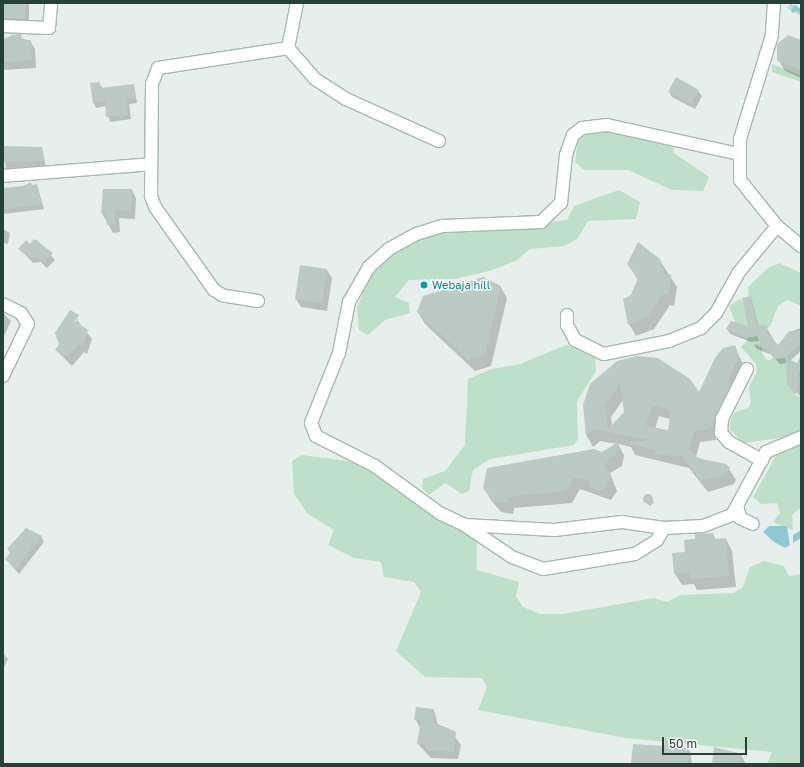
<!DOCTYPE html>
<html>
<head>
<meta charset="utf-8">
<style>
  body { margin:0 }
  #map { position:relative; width:804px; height:767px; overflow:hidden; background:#e6efeb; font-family:"Golos Text",sans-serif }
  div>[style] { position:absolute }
  .green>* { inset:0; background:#bfe0c8 }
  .water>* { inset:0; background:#8ec9d4 }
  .shadow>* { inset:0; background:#0003 }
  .stream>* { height:3.5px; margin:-1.75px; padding:0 1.75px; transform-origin:1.75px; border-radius:1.75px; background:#8ec9d4 }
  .building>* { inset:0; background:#bbcac4 }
  .round { border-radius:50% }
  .roads { filter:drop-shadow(1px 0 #a8b8b2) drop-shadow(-1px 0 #a8b8b2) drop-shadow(0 1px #a8b8b2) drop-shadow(0 -1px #a8b8b2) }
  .minor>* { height:12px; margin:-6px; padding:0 6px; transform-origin:6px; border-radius:6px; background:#fff }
  .dots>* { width:11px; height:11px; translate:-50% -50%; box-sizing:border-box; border:2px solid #f7fbf9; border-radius:50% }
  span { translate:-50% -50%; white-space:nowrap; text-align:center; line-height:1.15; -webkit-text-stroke:3px #f7fbf9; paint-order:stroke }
  .culture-label { font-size:11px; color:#0d838f }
  .left { translate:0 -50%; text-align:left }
  .frame { position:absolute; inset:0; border:4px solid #24423a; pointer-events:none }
  .scale { position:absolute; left:662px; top:737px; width:85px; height:18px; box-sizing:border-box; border:2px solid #24423a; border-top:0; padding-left:5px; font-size:12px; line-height:14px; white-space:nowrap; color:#24423a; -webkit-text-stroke:3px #f7fbf9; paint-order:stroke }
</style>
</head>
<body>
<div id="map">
  <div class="green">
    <div style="clip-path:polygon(791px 3px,801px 11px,801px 16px,787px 8px)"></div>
    <div style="clip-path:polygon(772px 64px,801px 75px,801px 82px,772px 72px)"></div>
    <div style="clip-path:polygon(616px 122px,673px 141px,674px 153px,709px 177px,703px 191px,672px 190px,628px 170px,584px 170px,575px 162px,578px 141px,589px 132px,607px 132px)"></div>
    <div style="clip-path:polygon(619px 190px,640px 202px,636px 219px,588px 221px,578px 238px,565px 246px,530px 249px,517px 260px,493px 270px,455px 279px,409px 280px,395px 297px,409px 303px,410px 313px,385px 320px,368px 335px,359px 330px,357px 308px,368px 280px,390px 255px,427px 234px,567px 220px,574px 206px)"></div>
    <div style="clip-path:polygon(779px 263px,801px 273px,801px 306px,787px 300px,778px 306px,770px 327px,764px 330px,762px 354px,768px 361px,780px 354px,786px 360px,796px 383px,794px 395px,801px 397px,801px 435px,744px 443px,730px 430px,730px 421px,735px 412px,748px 408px,751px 403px,749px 387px,757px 372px,756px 364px,741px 347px,747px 341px,747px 334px,737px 327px,729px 306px,740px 299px,750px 314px,748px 287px,768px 268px)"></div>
    <div style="clip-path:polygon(566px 345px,595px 356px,596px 371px,577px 401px,578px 439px,574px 445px,490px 459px,473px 470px,469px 491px,462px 494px,445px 483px,429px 495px,422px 488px,423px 479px,445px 471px,465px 445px,468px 379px,492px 369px,520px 364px)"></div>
    <div style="clip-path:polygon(801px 443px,801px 507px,792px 515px,793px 530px,773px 522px,780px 513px,777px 503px,761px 504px,753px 497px,777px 454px)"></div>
    <div style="clip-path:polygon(302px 455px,361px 463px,439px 518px,477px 539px,477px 570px,519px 582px,516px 596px,523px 607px,540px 614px,562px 614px,654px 598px,667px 602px,681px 595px,734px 593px,743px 587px,750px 567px,764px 561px,784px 566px,789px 576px,801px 574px,801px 764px,767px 764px,772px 752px,626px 738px,478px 710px,487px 687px,482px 678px,425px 677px,396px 651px,421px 592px,414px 582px,384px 577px,381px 562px,354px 558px,328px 545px,334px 530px,308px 514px,294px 494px,292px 461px)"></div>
  </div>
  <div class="water">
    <div style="clip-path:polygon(801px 521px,801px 538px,793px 543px,793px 535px,800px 531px)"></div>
    <div style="clip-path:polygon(769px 526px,787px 526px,790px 545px,785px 548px,774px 542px,763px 532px)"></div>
  </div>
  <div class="shadow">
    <div style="clip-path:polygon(3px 3px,29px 3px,29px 27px,3px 26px)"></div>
    <div style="clip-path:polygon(11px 35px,30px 41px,35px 49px,36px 68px,3px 70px,3px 40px,11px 40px)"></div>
    <div style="clip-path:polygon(801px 41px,801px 78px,785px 71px,778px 59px)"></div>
    <div style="clip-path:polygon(99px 83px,103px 89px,134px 85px,137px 103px,129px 104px,131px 119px,110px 122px,106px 106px,96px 108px,94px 103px)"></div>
    <div style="clip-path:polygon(698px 91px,702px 96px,695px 109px,672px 97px,669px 92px)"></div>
    <div style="clip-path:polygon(3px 147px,42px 148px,46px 167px,6px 168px)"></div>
    <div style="clip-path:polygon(37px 185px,44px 209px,3px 214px,3px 190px)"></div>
    <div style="clip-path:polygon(104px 190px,132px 190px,136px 198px,135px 219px,119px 218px,120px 232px,113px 233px,102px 213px)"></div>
    <div style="clip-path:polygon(3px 229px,10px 233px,8px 244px,3px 243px)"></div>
    <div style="clip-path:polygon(37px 240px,55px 260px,47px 268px,41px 262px,33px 263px,20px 249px)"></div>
    <div style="clip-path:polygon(659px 259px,677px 287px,674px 306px,670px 305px,654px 329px,636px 336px,629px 324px,632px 296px,638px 280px,628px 264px)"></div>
    <div style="clip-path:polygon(327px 270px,332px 278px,327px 311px,301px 307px,296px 299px)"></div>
    <div style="clip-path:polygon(500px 286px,507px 298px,491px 366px,475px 371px,425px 324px,418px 312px)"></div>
    <div style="clip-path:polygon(751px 297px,758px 325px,766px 327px,778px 347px,790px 332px,801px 328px,801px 351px,790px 361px,801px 370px,801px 397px,788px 384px,787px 363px,780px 364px,772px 355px,757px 349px,754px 345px,762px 344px,760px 341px,751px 342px,730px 334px,727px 329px,749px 327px)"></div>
    <div style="clip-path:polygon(evenodd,70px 311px,92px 339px,87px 354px,84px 352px,72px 366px,56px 350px,60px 344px,56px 333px,70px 311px,75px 319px,78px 319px,73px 326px,71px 325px,75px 319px)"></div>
    <div style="clip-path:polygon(3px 313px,11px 321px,3px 338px)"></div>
    <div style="clip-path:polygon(evenodd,734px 346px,745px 368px,737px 396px,716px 440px,700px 442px,696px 457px,729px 469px,736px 480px,734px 484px,708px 492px,689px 468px,635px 455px,631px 447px,618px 444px,624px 455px,622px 466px,610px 473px,617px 491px,611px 500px,580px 489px,572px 503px,514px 508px,513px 514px,501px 512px,491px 500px,484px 488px,488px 469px,602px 453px,617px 444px,600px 441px,593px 447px,587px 436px,584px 405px,618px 362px,700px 394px,734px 346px,623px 400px,625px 413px,612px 426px,611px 417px,623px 400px,734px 346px,659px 416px,670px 419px,669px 432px,655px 429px,659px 416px)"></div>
    <div style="clip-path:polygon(648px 495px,654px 502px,650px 506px,644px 499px)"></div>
    <div style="clip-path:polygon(713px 534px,716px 540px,726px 539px,732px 551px,736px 587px,697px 590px,694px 584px,682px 585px,675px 574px,686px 553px)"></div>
    <div style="clip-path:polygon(41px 536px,44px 542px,19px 574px,6px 559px,11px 554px,8px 550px)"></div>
    <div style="clip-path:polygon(3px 653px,8px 659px,3px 670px)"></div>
    <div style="clip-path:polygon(434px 710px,438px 725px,448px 728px,461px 745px,458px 759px,431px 758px,418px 744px,420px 728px,416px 720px)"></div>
    <div style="clip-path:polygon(690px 751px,692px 764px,632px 763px)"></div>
    <div style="clip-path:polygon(741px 755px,746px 764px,712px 764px)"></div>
  </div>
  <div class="stream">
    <div style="left:793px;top:11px;width:4px;rotate:-56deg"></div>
    <div style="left:795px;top:8px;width:7px;rotate:27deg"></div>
  </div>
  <div class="building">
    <div style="clip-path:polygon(3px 3px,27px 3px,24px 19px,3px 18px)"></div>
    <div style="clip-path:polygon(17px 34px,21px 34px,22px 40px,31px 40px,32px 60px,3px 62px,3px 39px)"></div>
    <div style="clip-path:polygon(788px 35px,801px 40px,801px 70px,777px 60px,777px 44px)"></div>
    <div style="clip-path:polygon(676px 77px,699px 90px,692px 104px,668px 92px)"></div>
    <div style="clip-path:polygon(100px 82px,100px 88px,134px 84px,135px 98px,127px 99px,128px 115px,106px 117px,105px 101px,93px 103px,90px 83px)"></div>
    <div style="clip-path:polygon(3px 146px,42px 147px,44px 161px,3px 162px)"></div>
    <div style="clip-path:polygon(31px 182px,32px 185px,37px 184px,42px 204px,3px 210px,3px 188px,23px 186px)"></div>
    <div style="clip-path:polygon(103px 189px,132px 189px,131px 211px,114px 210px,116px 224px,107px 225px,105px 213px,101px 213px)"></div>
    <div style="clip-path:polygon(34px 239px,53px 253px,44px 263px,37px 257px,29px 258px,18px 249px,26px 240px,30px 244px)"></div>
    <div style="clip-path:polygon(638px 242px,660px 259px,664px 274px,671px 275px,670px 286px,668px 295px,663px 294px,647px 317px,628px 325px,623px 299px,631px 295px,638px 278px,627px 264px)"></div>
    <div style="clip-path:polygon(300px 265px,327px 269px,322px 303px,295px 299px)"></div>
    <div style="clip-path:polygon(483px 277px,501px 286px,485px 355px,468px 360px,417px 312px,423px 296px)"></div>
    <div style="clip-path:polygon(751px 296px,757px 324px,767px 326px,768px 334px,778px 345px,789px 331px,801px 331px,801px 344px,785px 358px,774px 359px,769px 350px,753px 344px,760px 343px,757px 336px,747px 338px,726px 329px,731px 321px,748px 326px,742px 298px)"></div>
    <div style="clip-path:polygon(70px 310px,79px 315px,75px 321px,88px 330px,83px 346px,79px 344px,67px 357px,55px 350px,59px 344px,55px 333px)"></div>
    <div style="clip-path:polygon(evenodd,735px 345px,739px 356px,728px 382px,731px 384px,710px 429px,694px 431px,689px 449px,697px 458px,726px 464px,730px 468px,725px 475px,701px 481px,682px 456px,654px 455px,656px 451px,628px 443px,648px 440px,594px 429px,586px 436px,583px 405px,590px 384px,617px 361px,637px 356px,658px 358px,690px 379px,699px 392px,715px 358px,723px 348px,735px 345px,620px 384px,624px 412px,608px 429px,605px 405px,620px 384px,735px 345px,652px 405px,671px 411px,668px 430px,646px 426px,652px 405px)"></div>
    <div style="clip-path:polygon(800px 357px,801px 358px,796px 395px,787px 384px,786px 358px,797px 363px)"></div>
    <div style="clip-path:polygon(618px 442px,616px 455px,604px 462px,611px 478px,604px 489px,599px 491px,590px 487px,590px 481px,574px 478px,566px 491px,508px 497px,507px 503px,493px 501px,483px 488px,487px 468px,594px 449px,602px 452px)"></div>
    <div class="round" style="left:643px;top:494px;width:10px;height:10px"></div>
    <div style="clip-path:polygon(26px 528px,42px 536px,16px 569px,5px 559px,11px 552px,7px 549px)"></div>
    <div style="clip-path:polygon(713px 533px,714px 539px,726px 538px,729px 576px,690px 579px,689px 573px,674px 574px,672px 553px,685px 552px,684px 540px,695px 539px,695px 534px)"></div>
    <div style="clip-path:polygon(416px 707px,434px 709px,433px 722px,456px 732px,454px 752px,426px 750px,426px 745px,417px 744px,421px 720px,414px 720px)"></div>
    <div style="clip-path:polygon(665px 740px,690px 750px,688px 764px,631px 763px,633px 744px,664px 746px)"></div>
    <div style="clip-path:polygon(714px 747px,742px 754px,739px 764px,712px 764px)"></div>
  </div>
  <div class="roads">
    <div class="minor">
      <div style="left:774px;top:3px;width:32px;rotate:94deg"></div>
      <div style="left:772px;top:35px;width:109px;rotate:107.1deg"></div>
      <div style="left:740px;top:139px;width:41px;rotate:90deg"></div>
      <div style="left:740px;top:180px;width:59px;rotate:51.2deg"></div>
      <div style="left:777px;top:226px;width:31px;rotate:40deg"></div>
      <div style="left:3px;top:26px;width:46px;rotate:2.5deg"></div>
      <div style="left:49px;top:28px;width:25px;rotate:-85deg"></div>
      <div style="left:288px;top:48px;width:41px;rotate:48.9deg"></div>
      <div style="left:315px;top:79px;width:37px;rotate:33deg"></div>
      <div style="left:346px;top:99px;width:102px;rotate:24.3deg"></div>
      <div style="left:3px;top:176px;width:148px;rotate:-4.6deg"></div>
      <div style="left:258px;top:301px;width:36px;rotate:-171deg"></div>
      <div style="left:222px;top:295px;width:9px;rotate:-148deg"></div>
      <div style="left:214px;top:290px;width:102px;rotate:-125.4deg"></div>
      <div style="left:155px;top:207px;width:12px;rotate:-110deg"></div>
      <div style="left:151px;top:196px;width:112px;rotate:-89.5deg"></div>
      <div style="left:152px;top:84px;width:17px;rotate:-69deg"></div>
      <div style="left:158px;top:68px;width:132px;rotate:-8.7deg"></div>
      <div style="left:288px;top:48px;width:46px;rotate:-78.7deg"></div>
      <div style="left:3px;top:304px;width:20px;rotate:27deg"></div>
      <div style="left:21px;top:313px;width:13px;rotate:58deg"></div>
      <div style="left:28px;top:324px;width:58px;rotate:115.7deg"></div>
      <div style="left:567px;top:315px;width:10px;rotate:90deg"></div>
      <div style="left:567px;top:325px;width:17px;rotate:62deg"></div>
      <div style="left:575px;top:340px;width:32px;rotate:26deg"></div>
      <div style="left:604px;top:354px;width:66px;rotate:-11.3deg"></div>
      <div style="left:669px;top:341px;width:35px;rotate:-22deg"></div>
      <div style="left:701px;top:328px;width:21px;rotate:-45deg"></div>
      <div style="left:716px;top:313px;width:47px;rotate:-60.7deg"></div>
      <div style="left:739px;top:272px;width:60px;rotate:-50.4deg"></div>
      <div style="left:747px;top:369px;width:56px;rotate:116.6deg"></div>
      <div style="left:722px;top:419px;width:14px;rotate:94deg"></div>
      <div style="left:721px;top:433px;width:12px;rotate:48deg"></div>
      <div style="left:729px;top:442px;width:38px;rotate:29deg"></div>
      <div style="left:738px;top:509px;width:9px;rotate:77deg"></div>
      <div style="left:740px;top:518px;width:14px;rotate:25deg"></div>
      <div style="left:466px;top:526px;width:55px;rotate:34deg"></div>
      <div style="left:512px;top:557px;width:33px;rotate:21deg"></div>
      <div style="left:543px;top:569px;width:93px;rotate:-9.3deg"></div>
      <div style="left:635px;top:554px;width:26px;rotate:-32deg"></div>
      <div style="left:657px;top:540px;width:14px;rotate:-60deg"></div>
      <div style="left:664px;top:528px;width:39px;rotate:-3deg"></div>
      <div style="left:703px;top:526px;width:31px;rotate:-21deg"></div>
      <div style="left:732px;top:515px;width:72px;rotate:-61.6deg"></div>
      <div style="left:766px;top:452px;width:38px;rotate:-23deg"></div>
      <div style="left:664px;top:528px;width:42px;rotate:-171.9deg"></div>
      <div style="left:622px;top:522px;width:68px;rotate:173.3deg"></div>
      <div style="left:554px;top:530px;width:89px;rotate:-176.8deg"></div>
      <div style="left:465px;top:525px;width:26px;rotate:-155deg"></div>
      <div style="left:441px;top:514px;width:82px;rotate:-144deg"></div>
      <div style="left:375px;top:466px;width:66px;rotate:-153deg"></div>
      <div style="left:316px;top:436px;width:14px;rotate:-111deg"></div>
      <div style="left:311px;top:423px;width:75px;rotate:-68.2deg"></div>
      <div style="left:339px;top:353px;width:52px;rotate:-78.9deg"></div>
      <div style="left:349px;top:302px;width:40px;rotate:-60.3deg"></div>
      <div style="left:369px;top:267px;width:27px;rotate:-42deg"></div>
      <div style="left:389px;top:249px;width:31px;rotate:-29deg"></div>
      <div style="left:416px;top:234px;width:28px;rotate:-17deg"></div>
      <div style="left:443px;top:226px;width:98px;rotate:-2.3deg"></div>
      <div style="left:541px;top:222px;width:28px;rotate:-44deg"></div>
      <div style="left:561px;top:203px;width:48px;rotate:-84.1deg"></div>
      <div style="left:566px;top:155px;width:21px;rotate:-71deg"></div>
      <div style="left:573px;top:135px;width:11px;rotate:-38deg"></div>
      <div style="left:582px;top:128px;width:25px;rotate:-7deg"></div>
      <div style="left:607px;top:125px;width:135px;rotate:12.4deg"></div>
    </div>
  </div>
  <div class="dots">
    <div style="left:424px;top:285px;background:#0f9aa8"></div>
  </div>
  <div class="culture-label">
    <span class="left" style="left:432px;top:285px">Webaja hill</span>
  </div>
  <div class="frame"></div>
  <div class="scale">50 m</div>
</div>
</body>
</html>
